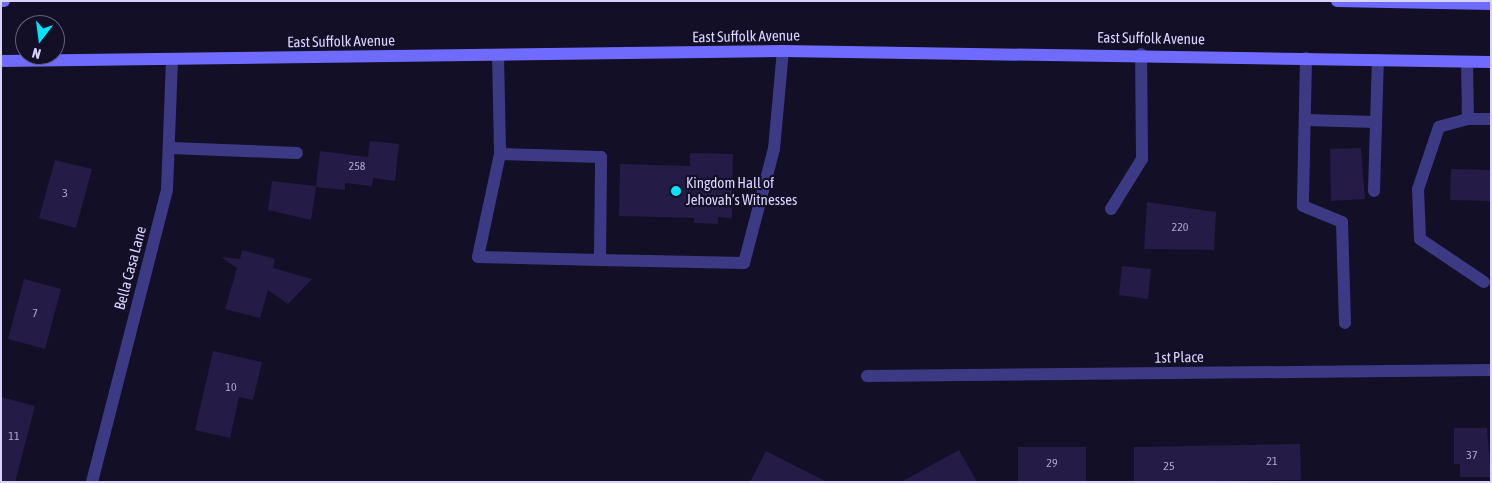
<!DOCTYPE html>
<html>
<head>
<meta charset="utf-8">
<style>
  body { margin:0 }
  #map { position:relative; width:1492px; height:483px; overflow:hidden; background:#130f26; font-family:"Asap Condensed",sans-serif }
  div>[style] { position:absolute }
  .building>* { inset:0; background:#241b47 }
  .lane>* { height:12px; margin:-6px; padding:0 6px; transform-origin:6px; border-radius:6px; background:#3d3a85 }
  .street>* { height:12px; margin:-6px; padding:0 6px; transform-origin:6px; border-radius:6px; background:#3d3a85 }
  .secondary>* { height:12px; margin:-6px; padding:0 6px; transform-origin:6px; border-radius:6px; background:#6f6bff }
  .dots>* { width:14px; height:14px; translate:-50% -50%; box-sizing:border-box; border:2px solid #130f26; border-radius:50% }
  span { translate:-50% -50%; white-space:nowrap; text-align:center; line-height:1.15; -webkit-text-stroke:4.5px #130f26; paint-order:stroke }
  .number-label { font-size:12px; color:#aca6d1 }
  .number-label span { -webkit-text-stroke-width:0 }
  .street-label { font-size:15px; color:#d9d4ff }
  .poi-label { font-size:15px; color:#d9d4ff }
  .left { translate:0 -50%; text-align:left }
  .frame { position:absolute; inset:0; border:2px solid #d9d4ff; pointer-events:none }
  .north { position:absolute; left:15px; top:15px; width:50px; height:50px; box-sizing:border-box; background:#130f26; border:1px solid #625e7d; border-radius:50%; rotate:195deg; font-size:14px; font-weight:700; line-height:20px; text-align:center; color:#d9d4ff }
  .north::after { content:''; display:block; margin:auto; width:18px; height:22px; background:#00e5ff; clip-path:polygon(50% 0,100% 100%,50% 72%,0 100%) }
</style>
</head>
<body>
<div id="map">
  <div class="building">
    <div style="clip-path:polygon(370px 141px,399px 144px,395px 181px,373px 178px,372px 186px,345px 183px,345px 190px,316px 187px,311px 220px,268px 210px,272px 181px,316px 186px,320px 151px,368px 157px)"></div>
    <div style="clip-path:polygon(1361px 148px,1365px 199px,1331px 201px,1330px 149px)"></div>
    <div style="clip-path:polygon(690px 153px,733px 154px,732px 218px,718px 217px,718px 224px,694px 223px,694px 218px,619px 216px,620px 164px,690px 166px)"></div>
    <div style="clip-path:polygon(55px 160px,92px 169px,76px 228px,39px 218px)"></div>
    <div style="clip-path:polygon(1451px 169px,1491px 170px,1491px 201px,1450px 200px)"></div>
    <div style="clip-path:polygon(1147px 202px,1216px 212px,1214px 250px,1144px 249px)"></div>
    <div style="clip-path:polygon(242px 250px,275px 259px,273px 268px,312px 279px,288px 304px,268px 290px,260px 318px,225px 309px,237px 268px,221px 257px,240px 259px)"></div>
    <div style="clip-path:polygon(1122px 266px,1151px 269px,1148px 299px,1119px 295px)"></div>
    <div style="clip-path:polygon(24px 279px,61px 289px,45px 349px,8px 339px)"></div>
    <div style="clip-path:polygon(213px 351px,262px 362px,253px 400px,239px 397px,230px 438px,195px 430px)"></div>
    <div style="clip-path:polygon(1px 397px,35px 406px,15px 482px,1px 482px)"></div>
    <div style="clip-path:polygon(1454px 428px,1487px 428px,1491px 477px,1460px 477px,1460px 464px,1454px 464px)"></div>
    <div style="clip-path:polygon(1300px 444px,1301px 480px,1134px 482px,1134px 447px)"></div>
    <div style="clip-path:polygon(1018px 447px,1086px 447px,1086px 481px,1018px 482px)"></div>
    <div style="clip-path:polygon(959px 450px,977px 482px,901px 482px)"></div>
    <div style="clip-path:polygon(766px 451px,827px 482px,750px 482px)"></div>
  </div>
  <div class="lane">
    <div style="left:498px;top:55px;width:99px;rotate:88.8deg"></div>
    <div style="left:1306px;top:58px;width:148px;rotate:91.2deg"></div>
    <div style="left:1303px;top:206px;width:42px;rotate:22.3deg"></div>
    <div style="left:1342px;top:222px;width:101px;rotate:88.3deg"></div>
    <div style="left:1467px;top:62px;width:57px;rotate:89deg"></div>
    <div style="left:1468px;top:119px;width:23px"></div>
    <div style="left:1468px;top:119px;width:30px;rotate:165deg"></div>
    <div style="left:1439px;top:127px;width:65px;rotate:108.7deg"></div>
    <div style="left:1418px;top:189px;width:50px;rotate:87.7deg"></div>
    <div style="left:1420px;top:239px;width:77px;rotate:33.9deg"></div>
    <div style="left:1306px;top:120px;width:69px;rotate:1.7deg"></div>
    <div style="left:172px;top:148px;width:125px;rotate:2.3deg"></div>
    <div style="left:1374px;top:191px;width:131px;rotate:-88.3deg"></div>
    <div style="left:1111px;top:209px;width:59px;rotate:-58.2deg"></div>
    <div style="left:1142px;top:159px;width:105px;rotate:-90.5deg"></div>
    <div style="left:600px;top:260px;width:103px;rotate:-89.4deg"></div>
    <div style="left:601px;top:157px;width:101px;rotate:-178.3deg"></div>
    <div style="left:500px;top:154px;width:105px;rotate:102.1deg"></div>
    <div style="left:478px;top:257px;width:122px;rotate:1.4deg"></div>
    <div style="left:600px;top:260px;width:144px;rotate:1.2deg"></div>
    <div style="left:744px;top:263px;width:118px;rotate:-75.3deg"></div>
    <div style="left:774px;top:149px;width:98px;rotate:-84.8deg"></div>
  </div>
  <div class="street">
    <div style="left:867px;top:376px;width:624px;rotate:-0.55deg"></div>
    <div style="left:92px;top:482px;width:301px;rotate:-75.6deg"></div>
    <div style="left:167px;top:190px;width:131px;rotate:-87.8deg"></div>
  </div>
  <div class="secondary">
    <div style="left:1px;top:1px;width:3px"></div>
    <div style="left:1337px;top:1px;width:154px;rotate:1.1deg"></div>
    <div style="left:1px;top:61px;width:782px;rotate:-0.73deg"></div>
    <div style="left:783px;top:51px;width:708px;rotate:0.89deg"></div>
  </div>
  <div class="dots">
    <div style="left:676px;top:191px;background:#00e5ff"></div>
  </div>
  <div class="number-label">
    <span style="left:357px;top:167px">258</span>
    <span style="left:65px;top:194px">3</span>
    <span style="left:1180px;top:228px">220</span>
    <span style="left:35px;top:314px">7</span>
    <span style="left:231px;top:388px">10</span>
    <span style="left:14px;top:437px">11</span>
    <span style="left:1472px;top:456px">37</span>
    <span style="left:1272px;top:462px">21</span>
    <span style="left:1052px;top:464px">29</span>
    <span style="left:1169px;top:467px">25</span>
  </div>
  <div class="street-label">
    <span style="left:746px;top:36px;rotate:-1deg">East Suffolk Avenue</span>
    <span style="left:1151px;top:38px;rotate:1deg">East Suffolk Avenue</span>
    <span style="left:341px;top:41px;rotate:-1deg">East Suffolk Avenue</span>
    <span style="left:130px;top:268px;rotate:-75deg">Bella Casa Lane</span>
    <span style="left:1179px;top:357px;rotate:-1deg">1st Place</span>
  </div>
  <div class="poi-label">
    <span class="left" style="left:686px;top:191px">Kingdom Hall of<br>Jehovah’s Witnesses</span>
  </div>
  <div class="frame"></div>
  <div class="north">N</div>
</div>
</body>
</html>
